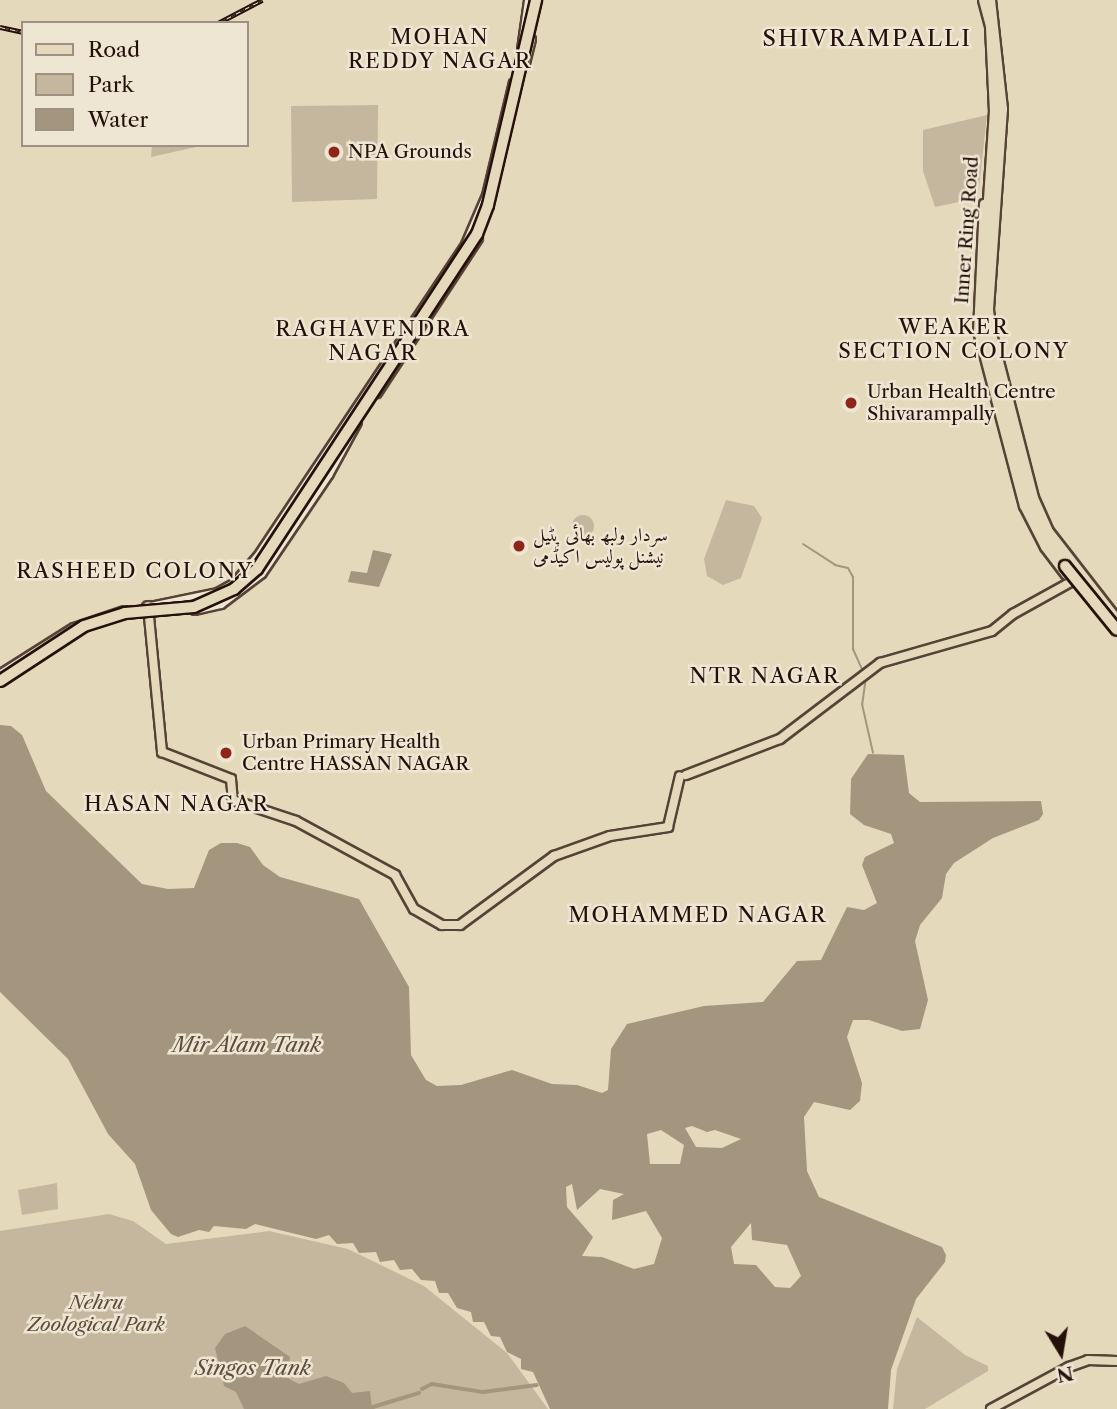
<!DOCTYPE html>
<html>
<head>
<meta charset="utf-8">
<style>
  body { margin:0 }
  #map { position:relative; width:1117px; height:1409px; overflow:hidden; background:#e5d9bc; font-family:"Libre Caslon Text",Amiri,serif }
  div>[style] { position:absolute }
  .green>* { inset:0; background:#c5b79e }
  .round { border-radius:50% }
  .water>* { inset:0; background:#a4957f }
  .stream>* { height:2px; margin:-1px; padding:0 1px; transform-origin:1px; border-radius:1px; background:#a4957f }
  .canal>* { height:3.5px; margin:-1.75px; padding:0 1.75px; transform-origin:1.75px; border-radius:1.75px; background:#a4957f }
  .roads { filter:drop-shadow(2px 0 #564336) drop-shadow(-2px 0 #564336) drop-shadow(0 2px #564336) drop-shadow(0 -2px #564336) }
  .minor>* { height:5px; margin:-2.5px; padding:0 2.5px; transform-origin:2.5px; border-radius:2.5px; background:#eee6d3 }
  .major>* { height:8px; margin:-4px; padding:0 4px; transform-origin:4px; border-radius:4px; background:#e5d9bc }
  .highway>* { height:10px; margin:-5px; padding:0 5px; transform-origin:5px; border-radius:5px; background:#e5d9bc }
  .rail>* { height:4.5px; margin-top:-2.25px; transform-origin:0; background:repeating-linear-gradient(90deg,#eee6d3 0 5px,#26110a 0 10px); box-sizing:border-box; border-block:2px solid #26110a }
  .bridges { filter:drop-shadow(2px 0 #26110a) drop-shadow(-2px 0 #26110a) drop-shadow(0 2px #26110a) drop-shadow(0 -2px #26110a) }
  .highway-bridge>* { height:10px; margin:-5px; padding:0 5px; transform-origin:5px; border-radius:5px; background:#e5d9bc }
  .dots>* { width:19px; height:19px; translate:-50% -50%; box-sizing:border-box; border:4px solid #eee6d3; border-radius:50% }
  span { translate:-50% -50%; white-space:nowrap; text-align:center; line-height:1.15; -webkit-text-stroke:5px #eee6d3; paint-order:stroke }
  .poi-label { font-size:19px; color:#26110a }
  .left { translate:0 -50%; text-align:left }
  .street-label { font-size:19px; color:#26110a }
  .park-label { font-size:19px; color:#5e4b3e; font-style:italic }
  .neighbourhood-label { font-size:21px; color:#26110a; letter-spacing:2px }
  .water-label { font-size:21px; color:#5f4c3f; font-style:italic }
  .quarter-label { font-size:23px; color:#26110a; letter-spacing:2px }
  .legend { position:absolute; left:21px; top:21px; width:228px; height:126px; box-sizing:border-box; background:#eee6d3; border:2px solid #9e9183; margin:0; padding:9px 12px; list-style:none; font-size:21px; color:#26110a }
  .legend li { display:flex; align-items:center; gap:14px; height:35px }
  .legend b { width:35px; border:2px solid #9e9183 }
  .north { position:absolute; left:1026px; top:1318px; width:70px; height:70px; -webkit-text-stroke:5px #eee6d3; paint-order:stroke; rotate:169deg; font-size:19px; font-weight:700; line-height:28px; text-align:center; color:#26110a }
  .north::after { content:''; display:block; margin:auto; width:24px; height:32px; background:#26110a; clip-path:polygon(50% 0,100% 100%,50% 72%,0 100%) }
</style>
</head>
<body>
<div id="map">
  <div class="green">
    <div style="clip-path:polygon(378px 105px,377px 199px,292px 202px,291px 106px)"></div>
    <div style="clip-path:polygon(987px 115px,978px 198px,935px 207px,923px 171px,923px 130px)"></div>
    <div style="clip-path:polygon(152px 145px,205px 145px,151px 157px)"></div>
    <div style="clip-path:polygon(726px 500px,754px 506px,762px 518px,741px 578px,723px 585px,707px 576px,704px 559px)"></div>
    <div class="round" style="left:572px;top:515px;width:22px;height:22px"></div>
    <div style="clip-path:polygon(57px 1183px,58px 1209px,22px 1215px,18px 1190px)"></div>
    <div style="clip-path:polygon(109px 1214px,133px 1221px,166px 1244px,269px 1231px,348px 1249px,424px 1286px,507px 1353px,548px 1409px,0 1409px,0 1231px)"></div>
    <div style="clip-path:polygon(917px 1317px,965px 1355px,988px 1366px,988px 1371px,925px 1409px,893px 1409px,897px 1369px)"></div>
  </div>
  <div class="water">
    <div style="clip-path:polygon(373px 550px,392px 554px,379px 587px,348px 582px,351px 571px,367px 573px)"></div>
    <div style="clip-path:polygon(evenodd,0 725px,11px 726px,22px 735px,46px 791px,142px 884px,168px 889px,194px 888px,209px 850px,221px 843px,237px 843px,250px 847px,263px 865px,280px 877px,359px 899px,409px 987px,411px 1055px,426px 1080px,437px 1086px,461px 1085px,512px 1070px,552px 1084px,577px 1085px,602px 1093px,608px 1090px,611px 1049px,627px 1024px,704px 1006px,763px 1002px,797px 961px,821px 960px,847px 907px,864px 910px,877px 903px,862px 865px,865px 857px,894px 843px,891px 834px,864px 825px,850px 814px,851px 779px,868px 754px,904px 755px,909px 793px,920px 802px,1041px 801px,1043px 814px,1039px 820px,993px 838px,954px 863px,946px 874px,942px 898px,920px 925px,915px 941px,928px 1000px,920px 1029px,902px 1031px,869px 1020px,853px 1020px,847px 1037px,862px 1083px,860px 1101px,850px 1110px,814px 1102px,804px 1117px,807px 1171px,819px 1197px,942px 1247px,946px 1255px,945px 1262px,916px 1299px,891px 1370px,888px 1409px,550px 1409px,533px 1372px,521px 1369px,521px 1359px,507px 1352px,500px 1337px,491px 1336px,484px 1322px,473px 1322px,471px 1312px,457px 1308px,448px 1293px,439px 1293px,435px 1281px,421px 1280px,412px 1269px,400px 1270px,394px 1260px,380px 1262px,376px 1252px,359px 1253px,353px 1243px,337px 1244px,329px 1235px,316px 1239px,255px 1224px,246px 1229px,214px 1226px,209px 1232px,199px 1230px,178px 1237px,171px 1234px,151px 1210px,135px 1164px,108px 1134px,68px 1059px,0 992px,0 725px,692px 1126px,707px 1132px,715px 1130px,741px 1139px,722px 1148px,696px 1147px,685px 1128px,692px 1126px,0 725px,661px 1130px,684px 1145px,680px 1164px,650px 1164px,647px 1134px,661px 1130px,0 725px,572px 1184px,577px 1210px,600px 1189px,624px 1194px,613px 1200px,612px 1220px,646px 1211px,662px 1238px,654px 1264px,634px 1269px,602px 1257px,582px 1256px,593px 1237px,567px 1207px,566px 1187px,572px 1184px,0 725px,751px 1223px,752px 1240px,787px 1245px,801px 1276px,790px 1288px,775px 1287px,756px 1265px,734px 1264px,731px 1247px,751px 1223px)"></div>
    <div style="clip-path:polygon(245px 1326px,290px 1357px,287px 1377px,291px 1380px,299px 1384px,326px 1376px,344px 1383px,352px 1393px,370px 1391px,372px 1409px,244px 1409px,236px 1392px,224px 1386px,215px 1348px,225px 1334px)"></div>
  </div>
  <div class="stream">
    <div style="left:803px;top:544px;width:38px;rotate:33deg"></div>
    <div style="left:835px;top:565px;width:13px;rotate:13deg"></div>
    <div style="left:848px;top:568px;width:10px;rotate:61deg"></div>
    <div style="left:853px;top:577px;width:72px;rotate:90deg"></div>
    <div style="left:853px;top:649px;width:24px;rotate:66deg"></div>
    <div style="left:866px;top:677px;width:27px;rotate:98deg"></div>
    <div style="left:862px;top:704px;width:50px;rotate:77.3deg"></div>
  </div>
  <div class="canal">
    <div style="left:422px;top:1389px;width:11px;rotate:-27deg"></div>
    <div style="left:432px;top:1384px;width:52px;rotate:8.9deg"></div>
    <div style="left:483px;top:1392px;width:54px;rotate:-7.4deg"></div>
    <div style="left:373px;top:1407px;width:48px;rotate:-16.9deg"></div>
  </div>
  <div class="roads">
    <div class="minor">
      <div style="left:520px;top:49px;width:49px;rotate:-81.9deg"></div>
      <div style="left:526px;top:63px;width:25px;rotate:-76deg"></div>
      <div style="left:377px;top:394px;width:186px;rotate:-56.8deg"></div>
      <div style="left:145px;top:606px;width:74px;rotate:-11.8deg"></div>
      <div style="left:217px;top:591px;width:18px;rotate:-29deg"></div>
      <div style="left:233px;top:582px;width:35px;rotate:-49deg"></div>
      <div style="left:256px;top:556px;width:375px;rotate:-56.3deg"></div>
      <div style="left:464px;top:244px;width:53px;rotate:-66.8deg"></div>
      <div style="left:485px;top:195px;width:116px;rotate:-76.6deg"></div>
      <div style="left:194px;top:611px;width:28px;rotate:-13deg"></div>
      <div style="left:221px;top:605px;width:51px;rotate:-37.1deg"></div>
      <div style="left:262px;top:574px;width:120px;rotate:-55.9deg"></div>
      <div style="left:329px;top:475px;width:60px;rotate:-61.3deg"></div>
      <div style="left:0;top:672px;width:86px;rotate:-32.2deg"></div>
      <div style="left:73px;top:626px;width:54px;rotate:-18.4deg"></div>
    </div>
    <div class="major">
      <div style="left:991px;top:0;width:110px;rotate:83.7deg"></div>
      <div style="left:1003px;top:109px;width:201px;rotate:94deg"></div>
      <div style="left:989px;top:310px;width:24px;rotate:83deg"></div>
      <div style="left:992px;top:334px;width:169px;rotate:75.6deg"></div>
      <div style="left:1034px;top:498px;width:35px;rotate:66deg"></div>
      <div style="left:1048px;top:530px;width:113px;rotate:52.2deg"></div>
      <div style="left:984px;top:204px;width:127px;rotate:92.7deg"></div>
      <div style="left:978px;top:331px;width:181px;rotate:75.3deg"></div>
      <div style="left:1024px;top:506px;width:46px;rotate:62.9deg"></div>
      <div style="left:1045px;top:547px;width:35px;rotate:53deg"></div>
      <div style="left:148px;top:606px;width:147px;rotate:84.5deg"></div>
      <div style="left:162px;top:752px;width:74px;rotate:21.4deg"></div>
      <div style="left:231px;top:779px;width:21px;rotate:85deg"></div>
      <div style="left:233px;top:800px;width:66px;rotate:18.4deg"></div>
      <div style="left:296px;top:821px;width:113px;rotate:28.6deg"></div>
      <div style="left:395px;top:875px;width:39px;rotate:61deg"></div>
      <div style="left:414px;top:909px;width:32px;rotate:30deg"></div>
      <div style="left:442px;top:925px;width:18px"></div>
      <div style="left:460px;top:925px;width:117px;rotate:-36.3deg"></div>
      <div style="left:554px;top:856px;width:59px;rotate:-19.7deg"></div>
      <div style="left:610px;top:836px;width:59px;rotate:-8.8deg"></div>
      <div style="left:668px;top:827px;width:52px;rotate:-76.8deg"></div>
      <div style="left:686px;top:775px;width:101px;rotate:-21deg"></div>
      <div style="left:780px;top:739px;width:126px;rotate:-37.2deg"></div>
      <div style="left:880px;top:663px;width:116px;rotate:-15.9deg"></div>
      <div style="left:992px;top:631px;width:27px;rotate:-39deg"></div>
      <div style="left:1013px;top:614px;width:74px;rotate:-29deg"></div>
      <div style="left:991px;top:1409px;width:89px;rotate:-28.3deg"></div>
      <div style="left:1069px;top:1367px;width:20px;rotate:-20deg"></div>
      <div style="left:1088px;top:1360px;width:29px;rotate:2deg"></div>
    </div>
    <div class="highway">
      <div style="left:984px;top:0;width:28px;rotate:75deg"></div>
      <div style="left:991px;top:27px;width:84px;rotate:87.3deg"></div>
      <div style="left:995px;top:111px;width:206px;rotate:93.9deg"></div>
      <div style="left:981px;top:317px;width:191px;rotate:75.7deg"></div>
      <div style="left:1028px;top:502px;width:36px;rotate:66deg"></div>
      <div style="left:1043px;top:535px;width:38px;rotate:55deg"></div>
    </div>
  </div>
  <div class="rail">
    <div style="left:218px;top:23px;width:50px;rotate:-27.6deg"></div>
    <div style="left:0;top:27px;width:24px;rotate:12deg"></div>
  </div>
  <div class="bridges">
    <div class="highway-bridge">
      <div style="left:1065px;top:566px;width:82px;rotate:50.9deg"></div>
      <div style="left:0;top:681px;width:100px;rotate:-33.2deg"></div>
      <div style="left:84px;top:626px;width:43px;rotate:-17.6deg"></div>
      <div style="left:125px;top:613px;width:69px;rotate:-5deg"></div>
      <div style="left:194px;top:607px;width:44px;rotate:-24.2deg"></div>
      <div style="left:234px;top:589px;width:30px;rotate:-41deg"></div>
      <div style="left:257px;top:569px;width:401px;rotate:-56.7deg"></div>
      <div style="left:477px;top:234px;width:31px;rotate:-69deg"></div>
      <div style="left:488px;top:205px;width:211px;rotate:-76.8deg"></div>
    </div>
  </div>
  <div class="dots">
    <div style="left:334px;top:152px;background:#8f2418"></div>
    <div style="left:851px;top:403px;background:#8f2418"></div>
    <div style="left:519px;top:546px;background:#8f2418"></div>
    <div style="left:226px;top:753px;background:#8f2418"></div>
  </div>
  <div class="poi-label">
    <span class="left" style="left:348px;top:152px">NPA Grounds</span>
    <span class="left" style="left:867px;top:403px">Urban Health Centre<br>Shivarampally</span>
    <span class="left" style="left:533px;top:546px">سردار ولبھ بھائی پٹیل<br>نیشنل پولیس اکیڈمی</span>
    <span class="left" style="left:242px;top:753px">Urban Primary Health<br>Centre HASSAN NAGAR</span>
  </div>
  <div class="street-label">
    <span style="left:967px;top:230px;rotate:-86deg">Inner Ring Road</span>
  </div>
  <div class="park-label">
    <span style="left:96px;top:1314px">Nehru<br>Zoological Park</span>
  </div>
  <div class="neighbourhood-label">
    <span style="left:440px;top:49px">MOHAN<br>REDDY NAGAR</span>
    <span style="left:954px;top:339px">WEAKER<br>SECTION COLONY</span>
    <span style="left:373px;top:341px">RAGHAVENDRA<br>NAGAR</span>
    <span style="left:135px;top:571px">RASHEED COLONY</span>
    <span style="left:765px;top:676px">NTR NAGAR</span>
    <span style="left:177px;top:804px">HASAN NAGAR</span>
    <span style="left:698px;top:915px">MOHAMMED NAGAR</span>
  </div>
  <div class="water-label">
    <span style="left:247px;top:1045px">Mir Alam Tank</span>
    <span style="left:253px;top:1368px">Singos Tank</span>
  </div>
  <div class="quarter-label">
    <span style="left:867px;top:38px">SHIVRAMPALLI</span>
  </div>
  <ul class="legend">
  <li><b style="height:9px;background:#e5d9bc"></b>Road</li>
  <li><b style="height:19px;background:#c5b79e"></b>Park</li>
  <li><b style="height:19px;background:#a4957f"></b>Water</li>
  </ul>
  <div class="north">N</div>
</div>
</body>
</html>
